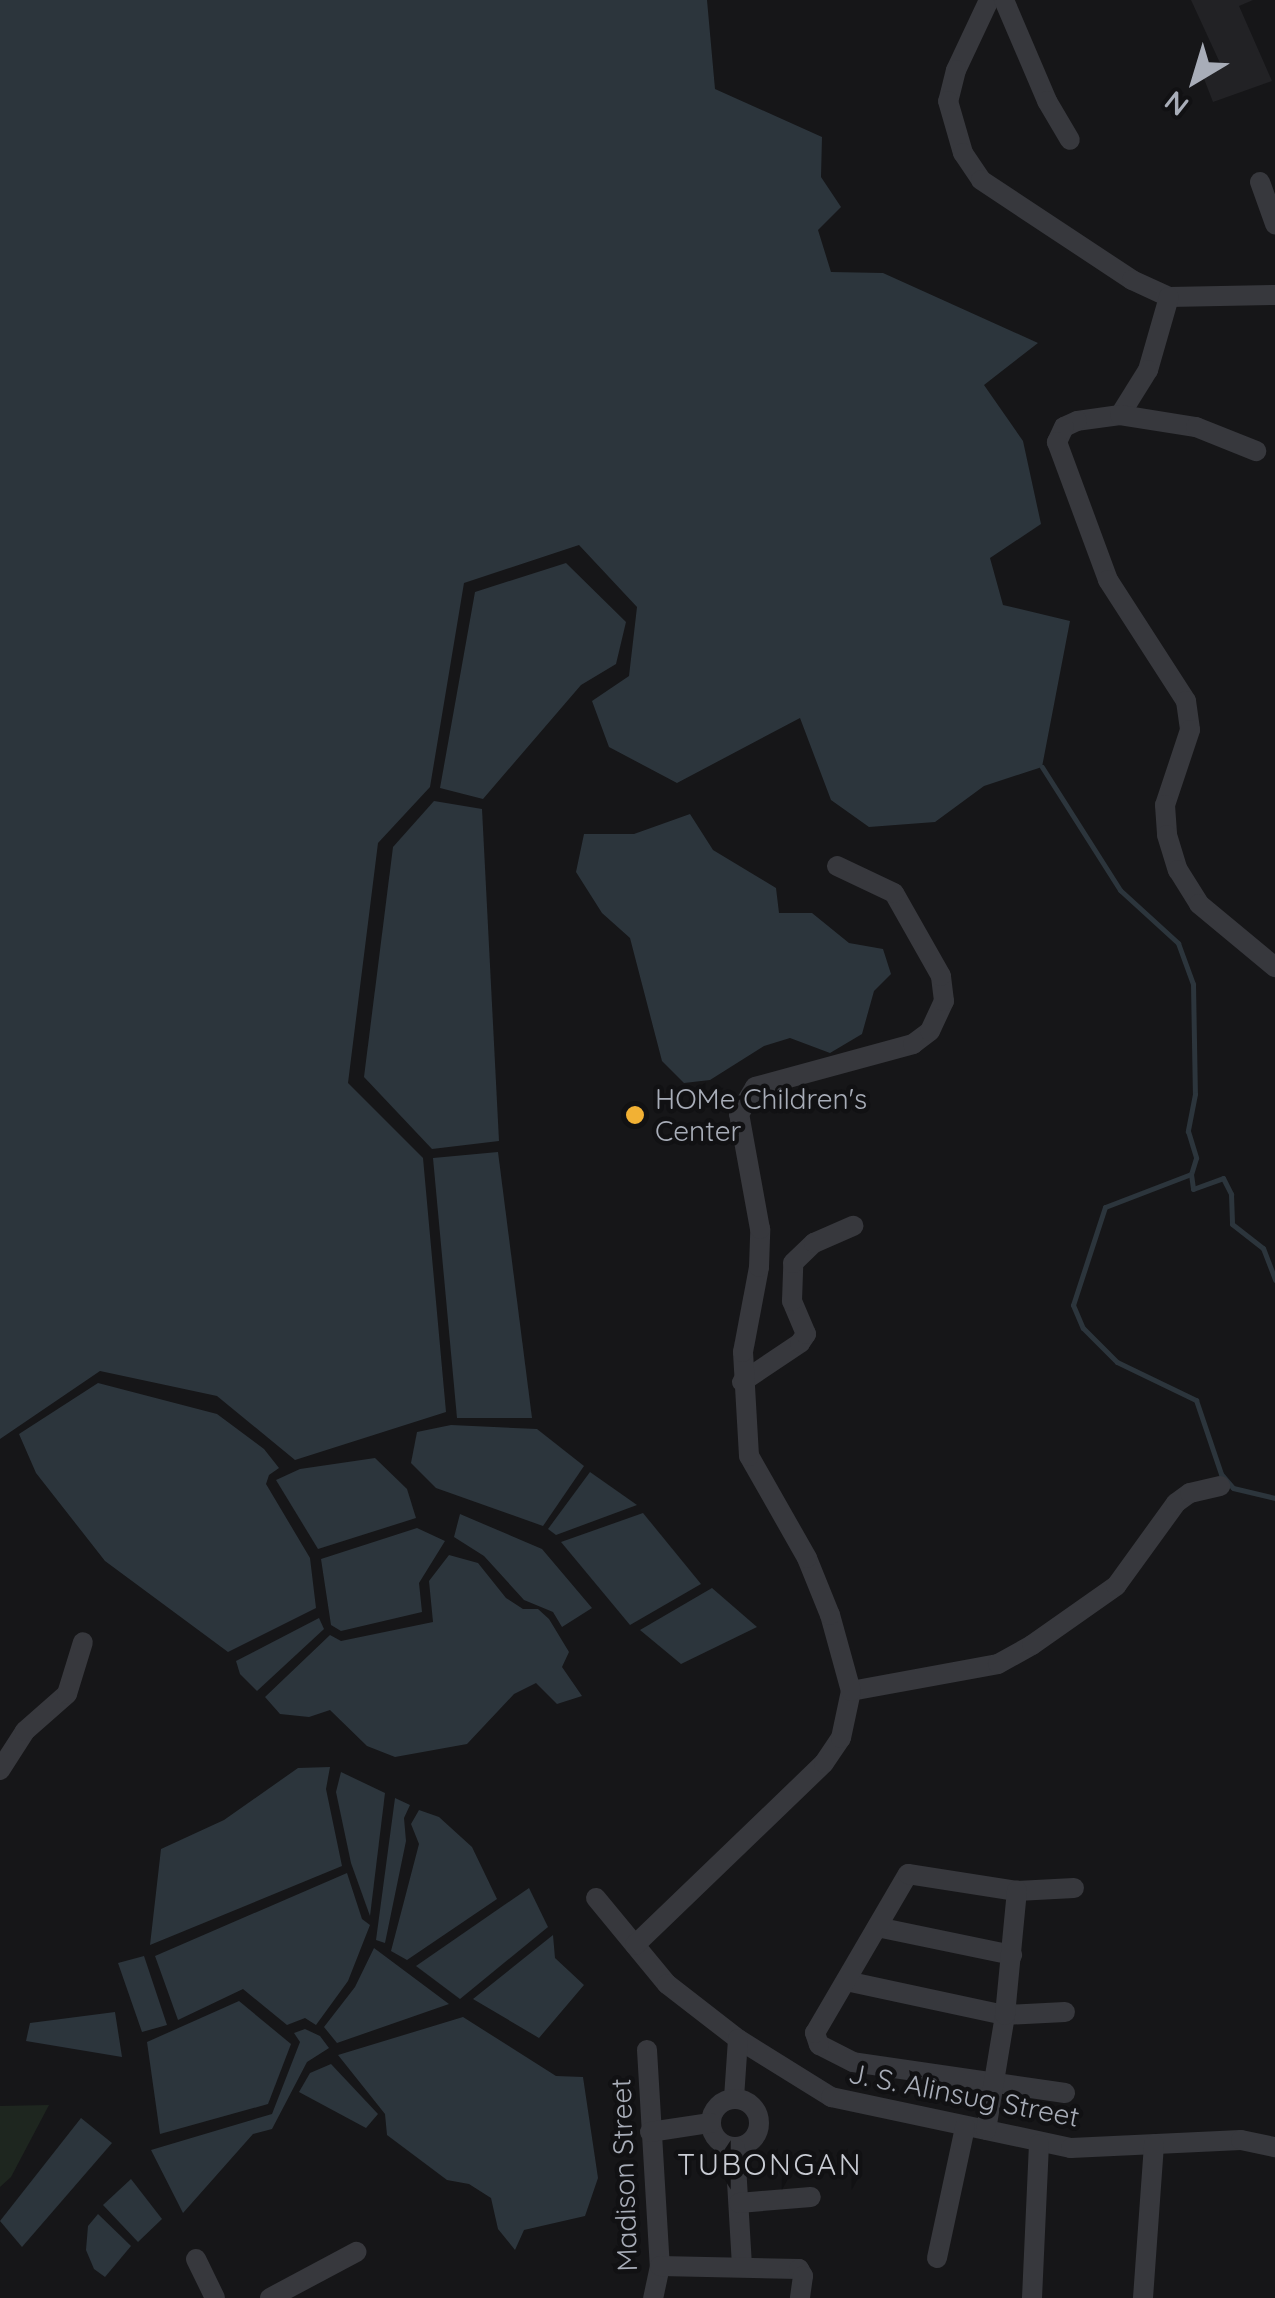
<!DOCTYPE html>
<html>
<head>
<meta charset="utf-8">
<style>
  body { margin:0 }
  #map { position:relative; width:1275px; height:2298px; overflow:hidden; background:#161618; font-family:Quicksand,sans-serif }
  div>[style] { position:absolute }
  .built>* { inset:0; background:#222225 }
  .green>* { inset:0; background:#1e261f }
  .water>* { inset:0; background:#2c353c }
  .stream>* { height:5px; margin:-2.5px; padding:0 2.5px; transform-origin:2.5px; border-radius:2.5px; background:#2c353c }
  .minor>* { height:20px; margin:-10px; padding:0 10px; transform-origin:10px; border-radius:10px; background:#37383d }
  .minor>.ring { margin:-10px; padding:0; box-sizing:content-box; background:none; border:20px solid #37383d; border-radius:50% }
  .dots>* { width:28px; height:28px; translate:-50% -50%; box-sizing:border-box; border:5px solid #111113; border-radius:50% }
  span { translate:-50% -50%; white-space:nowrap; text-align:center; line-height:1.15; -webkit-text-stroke:9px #111113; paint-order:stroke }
  .poi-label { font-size:28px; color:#a8adb8 }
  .left { translate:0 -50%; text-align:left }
  .street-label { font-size:28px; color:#a8adb8 }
  .neighbourhood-label { font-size:30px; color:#c9ccd4; letter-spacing:2.5px }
  .north { position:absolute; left:1145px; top:30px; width:100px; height:100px; -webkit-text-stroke:8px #111113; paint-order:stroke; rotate:218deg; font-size:28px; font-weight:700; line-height:40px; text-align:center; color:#a8adb8 }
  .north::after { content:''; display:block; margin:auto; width:35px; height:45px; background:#a8adb8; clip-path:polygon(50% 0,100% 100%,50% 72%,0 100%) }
</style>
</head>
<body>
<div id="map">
  <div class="built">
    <div style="clip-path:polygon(1191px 0,1253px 0,1239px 6px,1272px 81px,1213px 102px,1201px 71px,1220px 63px)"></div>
  </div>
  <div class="green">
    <div style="clip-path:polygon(49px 2105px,11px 2177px,0 2187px,0 2106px)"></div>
  </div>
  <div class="water">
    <div style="clip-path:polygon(0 0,707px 0,715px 89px,822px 137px,821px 177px,841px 207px,818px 230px,831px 272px,883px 273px,1038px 343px,984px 385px,1023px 441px,1041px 524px,990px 558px,1003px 605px,1070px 621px,1042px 767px,984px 786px,935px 822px,869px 827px,831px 800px,800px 718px,677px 783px,609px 747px,592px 701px,629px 676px,637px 607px,579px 545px,464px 583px,430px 787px,378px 843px,348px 1083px,423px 1158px,446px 1412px,295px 1460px,217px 1396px,100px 1371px,0 1439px)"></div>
    <div style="clip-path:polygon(566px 563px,626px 622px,616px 664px,581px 685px,483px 799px,440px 788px,475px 592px)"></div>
    <div style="clip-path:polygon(434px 801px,482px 809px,499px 1141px,432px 1149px,364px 1077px,393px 847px)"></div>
    <div style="clip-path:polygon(690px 814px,713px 850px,776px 888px,779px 913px,812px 913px,849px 943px,883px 949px,891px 974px,874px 991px,862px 1034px,830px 1053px,790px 1038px,764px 1046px,710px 1080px,684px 1083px,662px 1061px,630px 938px,602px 913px,576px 872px,584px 834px,634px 834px)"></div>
    <div style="clip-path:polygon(498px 1152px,532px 1418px,457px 1418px,433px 1158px)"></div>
    <div style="clip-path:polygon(98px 1383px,217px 1414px,264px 1449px,279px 1468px,269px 1475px,266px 1484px,310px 1558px,316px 1608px,228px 1652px,105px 1561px,36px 1473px,19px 1434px)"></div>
    <div style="clip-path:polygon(451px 1425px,537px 1429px,584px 1466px,543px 1526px,436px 1488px,411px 1463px,417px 1432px)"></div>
    <div style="clip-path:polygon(375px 1458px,407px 1489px,416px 1518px,318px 1549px,276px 1480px,300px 1469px)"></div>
    <div style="clip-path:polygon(590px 1472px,637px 1505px,556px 1535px,548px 1529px)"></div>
    <div style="clip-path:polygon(643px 1513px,701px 1584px,630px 1625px,561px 1542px)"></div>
    <div style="clip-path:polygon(460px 1514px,542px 1549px,592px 1608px,562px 1627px,553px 1612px,524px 1600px,484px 1556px,454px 1537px)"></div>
    <div style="clip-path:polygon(417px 1528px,445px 1541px,419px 1583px,422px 1612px,341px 1631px,331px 1625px,321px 1559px)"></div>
    <div style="clip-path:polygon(449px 1555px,478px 1563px,506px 1598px,523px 1609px,538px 1609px,549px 1619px,569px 1652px,562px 1667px,582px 1696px,557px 1704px,536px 1683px,514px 1694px,467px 1744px,395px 1757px,367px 1746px,330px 1710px,309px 1717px,280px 1714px,265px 1697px,330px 1635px,341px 1641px,433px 1622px,429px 1581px)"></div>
    <div style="clip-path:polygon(712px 1588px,757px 1627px,681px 1664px,640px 1630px)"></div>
    <div style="clip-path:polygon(319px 1618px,324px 1629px,257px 1691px,240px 1674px,236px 1661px)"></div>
    <div style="clip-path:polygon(330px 1767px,326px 1789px,342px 1866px,150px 1945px,161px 1849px,224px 1820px,298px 1768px)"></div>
    <div style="clip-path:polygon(341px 1772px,385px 1793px,370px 1916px,351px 1863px,336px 1792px)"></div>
    <div style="clip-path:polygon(395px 1798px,410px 1805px,404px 1818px,406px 1841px,385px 1943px,376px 1940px)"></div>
    <div style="clip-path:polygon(419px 1810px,439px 1817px,472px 1847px,497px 1899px,407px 1960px,391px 1951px,419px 1844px,411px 1824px)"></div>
    <div style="clip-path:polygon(347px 1873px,362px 1919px,370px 1925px,348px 1981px,316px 2025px,305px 2018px,287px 2025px,243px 1989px,178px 2020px,155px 1956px)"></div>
    <div style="clip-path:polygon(529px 1888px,548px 1927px,460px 1999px,416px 1966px)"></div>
    <div style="clip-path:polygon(553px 1935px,555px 1958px,584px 1985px,539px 2038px,473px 1999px)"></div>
    <div style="clip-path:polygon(374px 1948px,449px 2004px,337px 2043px,324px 2027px,355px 1987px)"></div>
    <div style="clip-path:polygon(144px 1956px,167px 2025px,142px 2032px,118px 1963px)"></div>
    <div style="clip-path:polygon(239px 2001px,291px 2044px,268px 2104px,160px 2134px,147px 2042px)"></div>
    <div style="clip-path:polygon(115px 2012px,122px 2057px,26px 2041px,30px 2023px)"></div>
    <div style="clip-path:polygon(463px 2017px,556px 2076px,583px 2077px,598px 2178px,585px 2216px,524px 2230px,515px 2250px,498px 2229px,491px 2198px,469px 2184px,447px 2180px,387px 2135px,385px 2114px,338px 2055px)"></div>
    <div style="clip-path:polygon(305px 2029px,320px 2036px,329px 2048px,307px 2062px,272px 2129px,253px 2134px,183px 2213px,151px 2150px,272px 2114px,300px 2042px,294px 2033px)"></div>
    <div style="clip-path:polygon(331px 2064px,378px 2114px,366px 2128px,299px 2092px,310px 2073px)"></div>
    <div style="clip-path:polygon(81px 2118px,112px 2143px,22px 2247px,0 2221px)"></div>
    <div style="clip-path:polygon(131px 2179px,162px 2219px,138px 2242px,103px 2205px)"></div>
    <div style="clip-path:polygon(98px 2214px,131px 2246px,105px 2277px,94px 2269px,86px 2250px,88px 2226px)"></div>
  </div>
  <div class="stream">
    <div style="left:1042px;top:767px;width:146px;rotate:57.6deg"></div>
    <div style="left:1120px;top:890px;width:79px;rotate:42.4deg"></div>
    <div style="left:1178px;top:943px;width:44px;rotate:69.9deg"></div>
    <div style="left:1193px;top:984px;width:110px;rotate:89deg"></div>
    <div style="left:1195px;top:1094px;width:38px;rotate:101deg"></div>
    <div style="left:1188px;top:1131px;width:28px;rotate:73deg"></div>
    <div style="left:1196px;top:1158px;width:17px;rotate:107deg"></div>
    <div style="left:1191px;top:1174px;width:92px;rotate:159deg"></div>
    <div style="left:1105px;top:1207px;width:103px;rotate:108.1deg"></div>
    <div style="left:1073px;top:1305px;width:25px;rotate:67deg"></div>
    <div style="left:1083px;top:1328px;width:48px;rotate:45deg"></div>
    <div style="left:1117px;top:1362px;width:88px;rotate:25.7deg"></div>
    <div style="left:1196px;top:1400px;width:78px;rotate:71.3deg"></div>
    <div style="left:1221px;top:1474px;width:18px;rotate:49deg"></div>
    <div style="left:1233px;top:1488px;width:43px;rotate:13.4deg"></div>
    <div style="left:1191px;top:1174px;width:15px;rotate:82deg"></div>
    <div style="left:1193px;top:1189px;width:32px;rotate:-20deg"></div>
    <div style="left:1223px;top:1178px;width:18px;rotate:63deg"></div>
    <div style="left:1231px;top:1194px;width:30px;rotate:88deg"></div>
    <div style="left:1232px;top:1224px;width:39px;rotate:38deg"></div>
    <div style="left:1263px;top:1248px;width:34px;rotate:69deg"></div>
  </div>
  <div class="minor">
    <div style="left:989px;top:0;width:77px;rotate:115.2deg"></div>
    <div style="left:956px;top:70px;width:32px;rotate:104deg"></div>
    <div style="left:948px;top:101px;width:54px;rotate:73.9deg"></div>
    <div style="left:963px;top:153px;width:32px;rotate:56deg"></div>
    <div style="left:981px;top:180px;width:181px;rotate:33.5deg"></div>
    <div style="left:1132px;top:280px;width:41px;rotate:24.7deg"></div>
    <div style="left:1169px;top:297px;width:106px;rotate:-1.1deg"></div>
    <div style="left:1004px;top:0;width:110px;rotate:66.9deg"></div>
    <div style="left:1047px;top:101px;width:45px;rotate:59.5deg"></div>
    <div style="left:1260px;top:182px;width:45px;rotate:70.3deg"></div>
    <div style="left:1169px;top:297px;width:76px;rotate:106deg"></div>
    <div style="left:1148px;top:370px;width:53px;rotate:121.9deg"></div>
    <div style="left:1120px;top:415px;width:43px;rotate:172.1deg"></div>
    <div style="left:1077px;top:421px;width:14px;rotate:155deg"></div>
    <div style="left:1064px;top:427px;width:17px;rotate:115deg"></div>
    <div style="left:1057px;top:442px;width:147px;rotate:69.7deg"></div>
    <div style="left:1108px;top:580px;width:144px;rotate:57.2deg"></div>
    <div style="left:1186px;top:701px;width:29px;rotate:82deg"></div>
    <div style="left:1190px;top:730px;width:79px;rotate:108.4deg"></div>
    <div style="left:1165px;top:805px;width:30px;rotate:86deg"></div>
    <div style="left:1167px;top:835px;width:37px;rotate:73deg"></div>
    <div style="left:1178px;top:870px;width:40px;rotate:58deg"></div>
    <div style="left:1199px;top:904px;width:99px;rotate:39.7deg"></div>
    <div style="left:1120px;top:415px;width:77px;rotate:9deg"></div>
    <div style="left:1196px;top:427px;width:65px;rotate:21.8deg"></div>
    <div style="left:742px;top:1382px;width:70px;rotate:-33.9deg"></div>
    <div style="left:800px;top:1343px;width:11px;rotate:-56deg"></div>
    <div style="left:806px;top:1334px;width:36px;rotate:-113deg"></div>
    <div style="left:792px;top:1301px;width:38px;rotate:-88deg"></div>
    <div style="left:793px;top:1263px;width:29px;rotate:-44deg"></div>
    <div style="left:814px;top:1243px;width:43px;rotate:-23.6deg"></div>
    <div style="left:851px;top:1691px;width:149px;rotate:-10.4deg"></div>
    <div style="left:998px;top:1664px;width:39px;rotate:-29deg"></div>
    <div style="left:1032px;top:1645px;width:103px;rotate:-35.1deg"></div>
    <div style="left:1116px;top:1586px;width:102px;rotate:-54.1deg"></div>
    <div style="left:1176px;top:1503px;width:17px;rotate:-36deg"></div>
    <div style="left:1190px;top:1493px;width:31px;rotate:-13deg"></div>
    <div style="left:0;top:1770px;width:46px;rotate:-57.3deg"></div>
    <div style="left:25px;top:1731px;width:56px;rotate:-41.4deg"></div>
    <div style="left:67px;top:1694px;width:54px;rotate:-72.9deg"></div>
    <div style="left:596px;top:1898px;width:112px;rotate:50.5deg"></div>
    <div style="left:667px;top:1984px;width:90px;rotate:37.8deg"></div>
    <div style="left:738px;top:2039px;width:110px;rotate:31.9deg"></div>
    <div style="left:831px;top:2097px;width:245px;rotate:12deg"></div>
    <div style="left:1071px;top:2148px;width:170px;rotate:-2.7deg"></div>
    <div style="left:1241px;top:2140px;width:35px;rotate:12deg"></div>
    <div style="left:877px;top:1927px;width:138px;rotate:11.7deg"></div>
    <div style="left:635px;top:1945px;width:262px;rotate:-43.9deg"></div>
    <div style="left:824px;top:1763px;width:30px;rotate:-56deg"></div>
    <div style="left:841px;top:1738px;width:48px;rotate:-78deg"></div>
    <div style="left:851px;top:1691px;width:79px;rotate:-105.4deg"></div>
    <div style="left:830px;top:1615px;width:61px;rotate:-112deg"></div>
    <div style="left:807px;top:1558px;width:117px;rotate:-119.6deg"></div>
    <div style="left:749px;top:1456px;width:104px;rotate:-93.3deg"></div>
    <div style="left:743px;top:1352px;width:86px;rotate:-79.3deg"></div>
    <div style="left:759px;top:1267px;width:38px;rotate:-88deg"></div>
    <div style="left:760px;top:1229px;width:117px;rotate:-100.3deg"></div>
    <div style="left:739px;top:1114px;width:31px;rotate:-59deg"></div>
    <div style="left:755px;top:1087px;width:164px;rotate:-15.2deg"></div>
    <div style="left:913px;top:1044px;width:21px;rotate:-37deg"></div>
    <div style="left:930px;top:1031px;width:33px;rotate:-65deg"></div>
    <div style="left:944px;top:1001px;width:25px;rotate:-97deg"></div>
    <div style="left:941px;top:976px;width:95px;rotate:-119.5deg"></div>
    <div style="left:894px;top:893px;width:63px;rotate:-154.7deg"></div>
    <div style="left:846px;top:1981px;width:163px;rotate:12.1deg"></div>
    <div style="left:1005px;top:2015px;width:60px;rotate:-2.9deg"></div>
    <div style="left:647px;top:2050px;width:216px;rotate:86.6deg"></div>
    <div style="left:660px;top:2266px;width:33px;rotate:102deg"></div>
    <div style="left:1065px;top:2093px;width:214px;rotate:-171.7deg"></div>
    <div style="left:853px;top:2062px;width:38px;rotate:-153deg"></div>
    <div style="left:819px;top:2045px;width:13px;rotate:-108deg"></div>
    <div style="left:815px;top:2033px;width:184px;rotate:-59.7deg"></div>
    <div style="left:908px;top:1874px;width:110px;rotate:8.9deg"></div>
    <div style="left:1017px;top:1891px;width:57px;rotate:-3deg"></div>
    <div style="left:734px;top:2098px;width:59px;rotate:-86.1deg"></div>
    <div class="ring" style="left:711px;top:2099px;width:28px;height:28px"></div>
    <div style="left:986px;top:2130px;width:117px;rotate:-80.6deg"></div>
    <div style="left:1005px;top:2015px;width:125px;rotate:-84.5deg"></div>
    <div style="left:650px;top:2132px;width:61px;rotate:-8.5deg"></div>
    <div style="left:735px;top:2148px;width:118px;rotate:86.6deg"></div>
    <div style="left:739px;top:2203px;width:72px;rotate:-4.8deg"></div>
    <div style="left:937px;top:2258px;width:134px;rotate:-77.9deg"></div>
    <div style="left:196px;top:2259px;width:43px;rotate:64deg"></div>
    <div style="left:660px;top:2266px;width:139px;rotate:1.2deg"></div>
    <div style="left:799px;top:2269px;width:8px;rotate:60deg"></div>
    <div style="left:803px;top:2276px;width:22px;rotate:98deg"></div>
    <div style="left:270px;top:2298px;width:98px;rotate:-28.1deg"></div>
    <div style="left:1032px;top:2298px;width:154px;rotate:-87.4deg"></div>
    <div style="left:1143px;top:2298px;width:154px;rotate:-85.9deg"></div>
  </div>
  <div class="dots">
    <div style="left:635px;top:1115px;background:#f2b134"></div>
  </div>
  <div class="poi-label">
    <span class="left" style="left:655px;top:1115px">HOMe Children's<br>Center</span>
  </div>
  <div class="street-label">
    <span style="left:964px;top:2095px;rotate:11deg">J. S. Alinsug Street</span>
    <span style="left:624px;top:2175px;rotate:-92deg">Madison Street</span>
  </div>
  <div class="neighbourhood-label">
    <span style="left:770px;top:2164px">TUBONGAN</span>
  </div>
  <div class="north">N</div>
</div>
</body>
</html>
